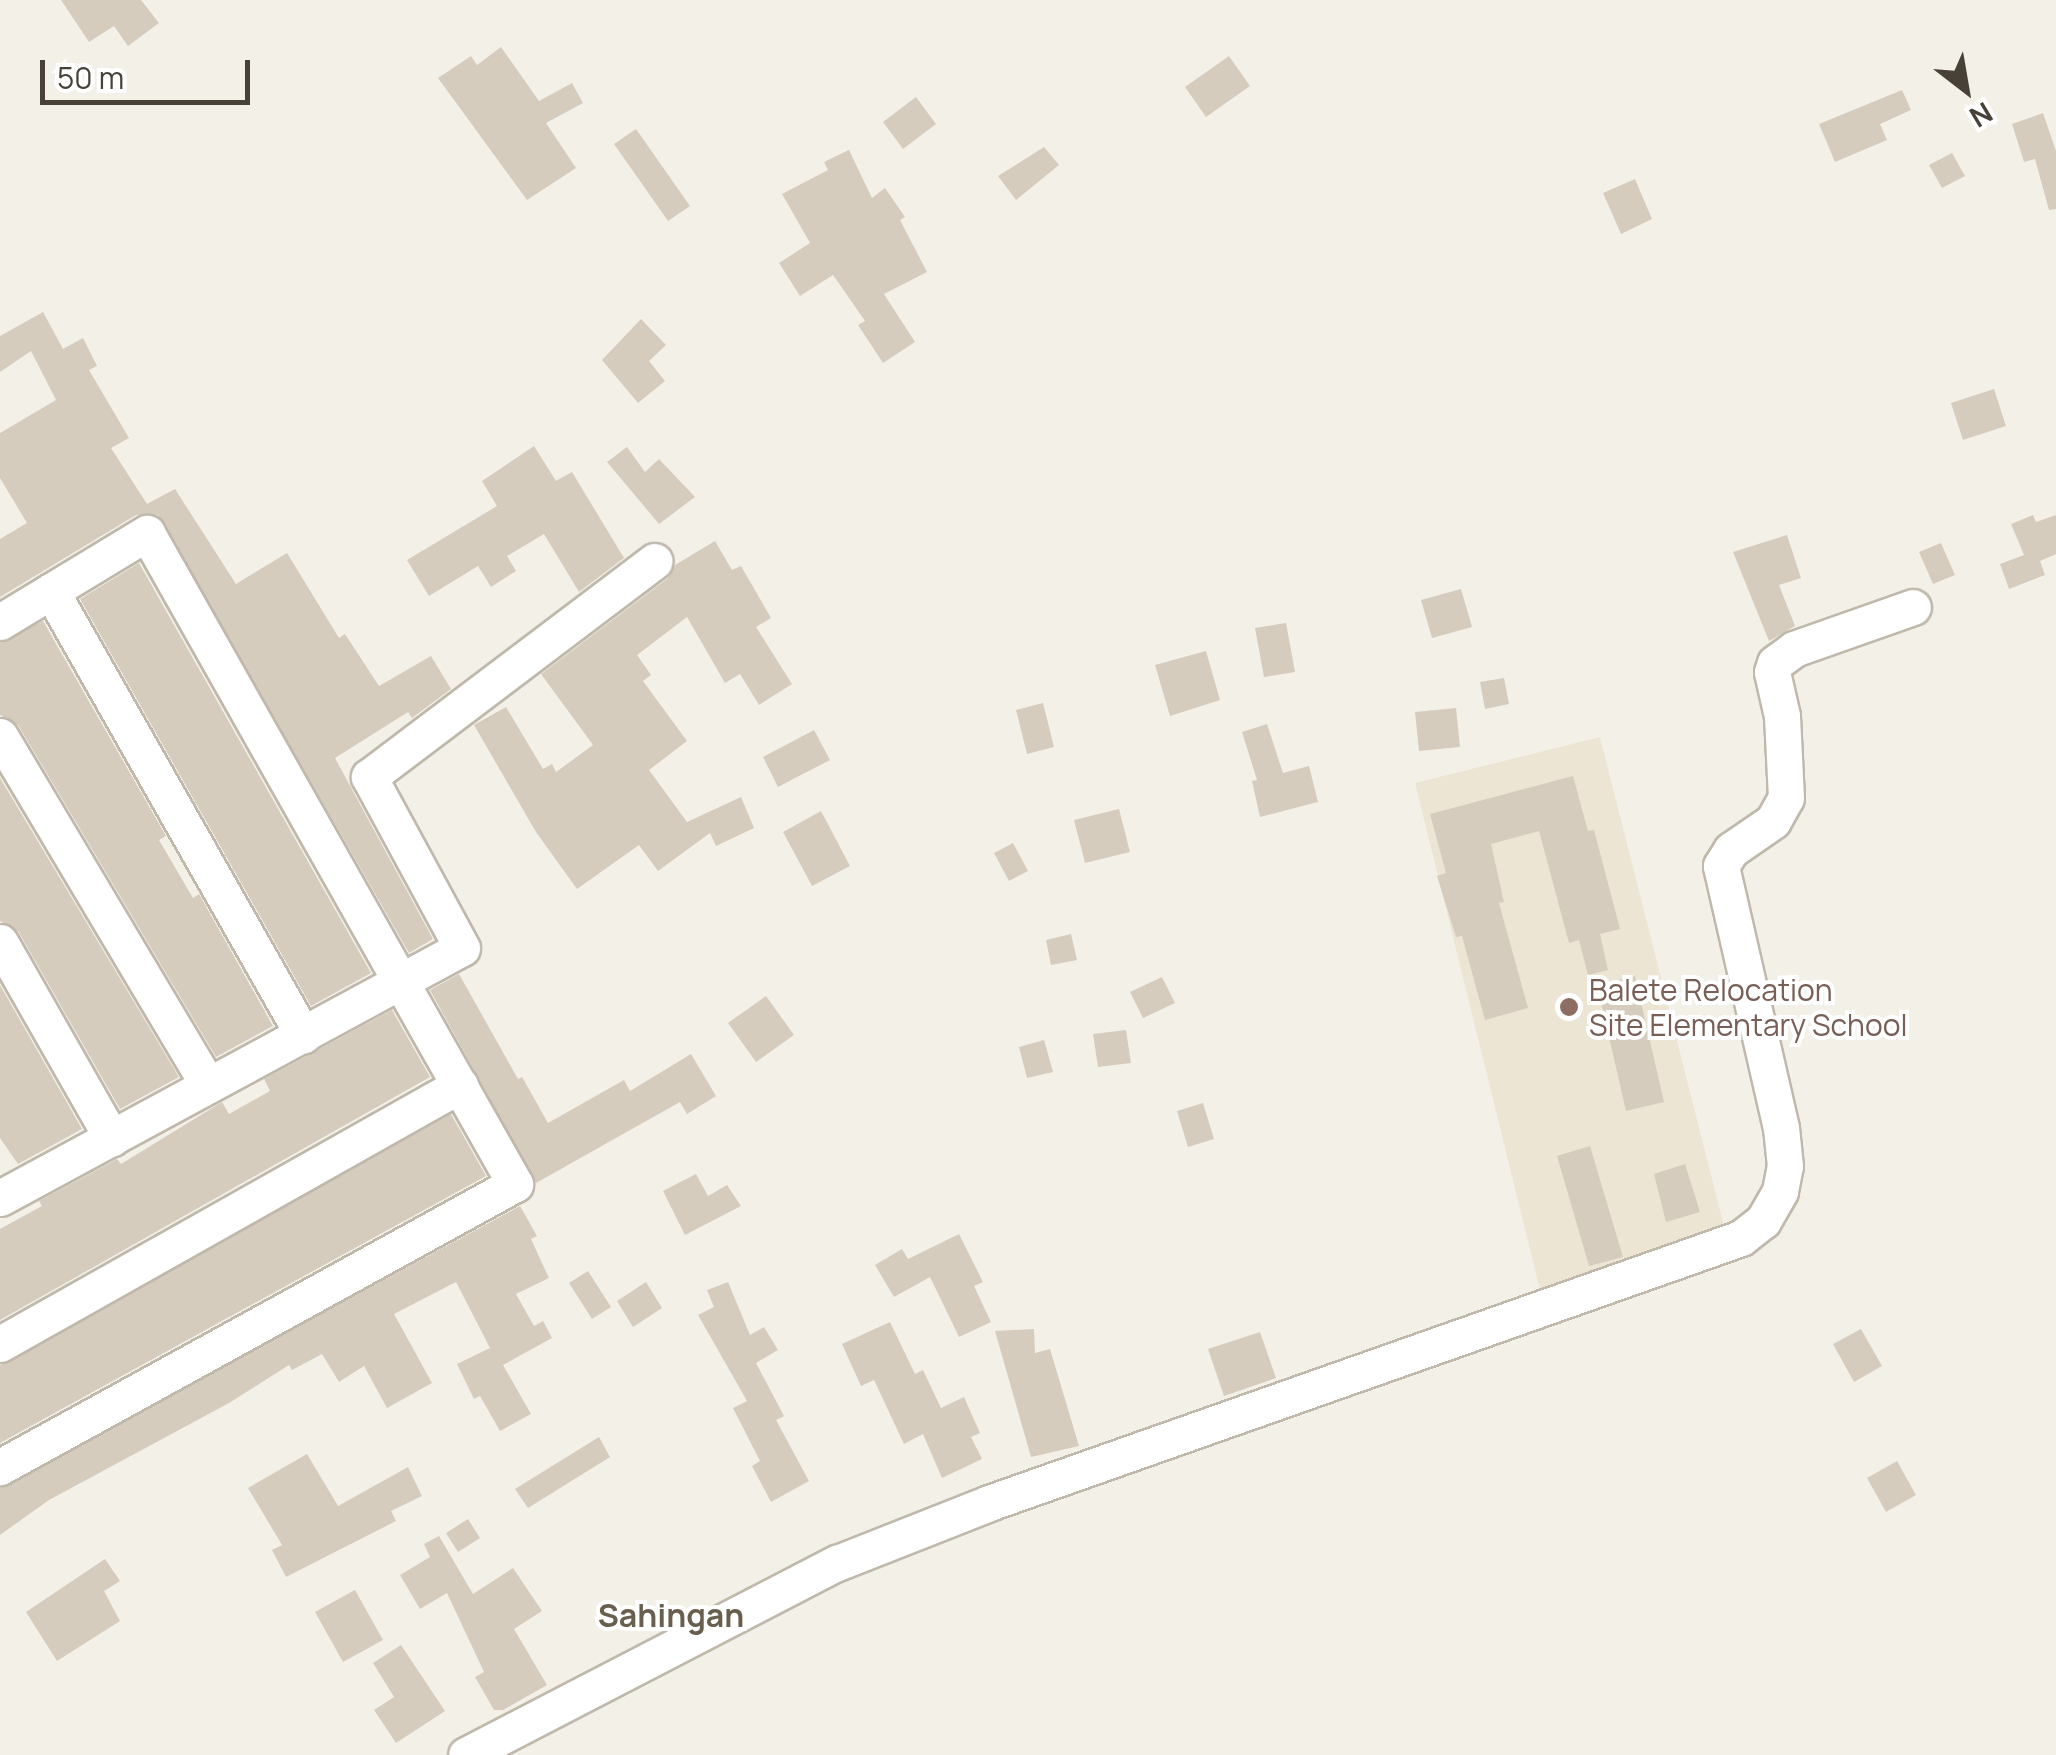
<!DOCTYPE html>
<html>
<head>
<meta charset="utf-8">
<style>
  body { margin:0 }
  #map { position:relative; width:2056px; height:1755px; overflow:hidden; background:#f3f0e8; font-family:Manrope,sans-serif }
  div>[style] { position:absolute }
  .education>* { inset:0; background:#ece5d3 }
  .building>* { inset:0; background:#d5ccbe }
  .roads { filter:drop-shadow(2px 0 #bfb8ab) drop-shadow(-2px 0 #bfb8ab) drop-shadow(0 2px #bfb8ab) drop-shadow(0 -2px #bfb8ab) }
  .street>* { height:35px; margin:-17.5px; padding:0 17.5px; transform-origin:17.5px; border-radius:17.5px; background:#fff }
  .dots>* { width:28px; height:28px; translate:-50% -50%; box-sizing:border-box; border:5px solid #fff; border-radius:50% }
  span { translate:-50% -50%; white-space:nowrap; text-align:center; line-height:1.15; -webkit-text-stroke:8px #fff; paint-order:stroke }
  .education-label { font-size:30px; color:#785e54 }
  .left { translate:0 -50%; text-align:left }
  .neighbourhood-label { font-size:32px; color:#695f4f; font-weight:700 }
  .north { position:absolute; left:1916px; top:40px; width:100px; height:100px; -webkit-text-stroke:8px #fff; paint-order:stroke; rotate:149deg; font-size:28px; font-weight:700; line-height:40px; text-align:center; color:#474137 }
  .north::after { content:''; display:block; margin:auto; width:35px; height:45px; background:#474137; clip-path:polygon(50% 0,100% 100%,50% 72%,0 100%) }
  .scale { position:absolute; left:40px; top:60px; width:210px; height:45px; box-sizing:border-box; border:5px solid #474137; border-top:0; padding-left:12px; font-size:30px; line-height:35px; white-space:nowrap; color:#474137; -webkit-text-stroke:8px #fff; paint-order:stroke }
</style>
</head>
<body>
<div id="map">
  <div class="education">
    <div style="clip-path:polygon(1600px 737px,1725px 1230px,1540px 1290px,1415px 783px)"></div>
  </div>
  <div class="building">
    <div style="clip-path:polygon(61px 0,141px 0,159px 23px,128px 46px,114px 26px,89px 42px)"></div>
    <div style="clip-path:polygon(501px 47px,539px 101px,572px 83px,583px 103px,546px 123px,576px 168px,527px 200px,438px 78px,471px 56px,477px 65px)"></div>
    <div style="clip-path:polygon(1229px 56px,1250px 86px,1206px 117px,1185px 87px)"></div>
    <div style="clip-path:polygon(1902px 90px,1911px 110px,1880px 124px,1887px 140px,1835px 162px,1819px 124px)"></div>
    <div style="clip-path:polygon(916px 97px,936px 124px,903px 149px,883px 122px)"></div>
    <div style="clip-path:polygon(2043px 113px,2056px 151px,2056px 209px,2049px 210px,2035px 159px,2024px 162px,2012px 124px)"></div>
    <div style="clip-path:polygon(636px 129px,690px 206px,668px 221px,614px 144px)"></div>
    <div style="clip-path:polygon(1044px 147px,1059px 165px,1016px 200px,998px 176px)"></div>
    <div style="clip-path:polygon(849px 150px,872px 198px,885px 188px,905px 217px,900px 220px,927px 272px,884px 294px,915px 342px,883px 363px,858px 325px,865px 321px,833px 275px,800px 296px,779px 263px,810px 243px,782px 194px,828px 170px,824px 162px)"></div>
    <div style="clip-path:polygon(1952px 153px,1965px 176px,1942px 188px,1929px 165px)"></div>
    <div style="clip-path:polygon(1635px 179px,1652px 219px,1621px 234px,1603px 193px)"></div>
    <div style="clip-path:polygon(43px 312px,63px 349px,83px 338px,97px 366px,89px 370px,129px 438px,111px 448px,147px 504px,175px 489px,236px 584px,287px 553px,339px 638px,345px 634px,379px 686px,431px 656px,451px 689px,412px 718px,408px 712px,335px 758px,433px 939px,409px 953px,158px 515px,136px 515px,0 597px,0 539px,27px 523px,0 478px,0 433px,56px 400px,31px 351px,0 372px,0 336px)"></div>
    <div style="clip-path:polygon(641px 319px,666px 345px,649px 361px,665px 381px,638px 403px,602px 360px)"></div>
    <div style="clip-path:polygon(1994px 389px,2006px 426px,1963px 440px,1951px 403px)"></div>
    <div style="clip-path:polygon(534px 446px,556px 481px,572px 472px,624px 558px,579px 592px,544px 534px,507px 556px,516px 571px,491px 587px,478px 566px,429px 596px,407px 560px,497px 506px,482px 481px)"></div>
    <div style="clip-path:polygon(627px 447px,645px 472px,659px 459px,695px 497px,659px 524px,607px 462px)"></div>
    <div style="clip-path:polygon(2033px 515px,2036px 522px,2056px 515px,2056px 554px,2040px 561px,2045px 575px,2009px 589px,2000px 564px,2024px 555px,2011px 524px)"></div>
    <div style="clip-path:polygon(1787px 535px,1801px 578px,1779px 585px,1795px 626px,1769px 641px,1733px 552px)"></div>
    <div style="clip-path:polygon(715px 541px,732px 570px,741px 566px,771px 618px,756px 627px,792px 684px,759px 705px,740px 674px,725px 683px,687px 617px,637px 655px,651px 675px,643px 681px,687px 741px,649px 770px,687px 822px,741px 797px,754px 828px,716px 846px,710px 833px,658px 871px,639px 845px,577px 889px,536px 832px,474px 725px,506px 707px,543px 769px,552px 764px,556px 772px,593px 745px,541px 674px,668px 578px,675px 565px)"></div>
    <div style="clip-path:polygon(1941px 543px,1955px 575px,1933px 584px,1919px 552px)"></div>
    <div style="clip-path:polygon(139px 563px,371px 973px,311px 1006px,80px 599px)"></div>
    <div style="clip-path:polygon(1461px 589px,1472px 627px,1432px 638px,1421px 600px)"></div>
    <div style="clip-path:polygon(43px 621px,166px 836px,159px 840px,193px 898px,199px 894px,273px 1026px,216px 1057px,18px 725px,0 715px,0 643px)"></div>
    <div style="clip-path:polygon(1286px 623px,1295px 672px,1264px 677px,1255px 628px)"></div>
    <div style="clip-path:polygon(1206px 651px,1220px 700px,1170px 716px,1155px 665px)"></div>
    <div style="clip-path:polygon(1504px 678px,1509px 704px,1485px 709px,1480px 682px)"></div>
    <div style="clip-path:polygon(1043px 703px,1054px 747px,1027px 754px,1016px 710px)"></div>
    <div style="clip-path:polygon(1456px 708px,1460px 747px,1419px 751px,1415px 712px)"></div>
    <div style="clip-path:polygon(1267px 724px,1283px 773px,1309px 766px,1318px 802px,1260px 817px,1252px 781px,1257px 780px,1242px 732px)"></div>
    <div style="clip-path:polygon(814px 730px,830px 760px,778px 787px,763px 757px)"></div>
    <div style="clip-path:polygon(1573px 776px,1588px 831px,1594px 830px,1620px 929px,1600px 934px,1608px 970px,1588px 975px,1579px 940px,1569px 943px,1539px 831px,1491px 844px,1504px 902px,1499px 903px,1528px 1008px,1485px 1020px,1462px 936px,1456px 937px,1437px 876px,1446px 873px,1430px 814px)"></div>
    <div style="clip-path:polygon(0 778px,179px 1077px,120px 1109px,18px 931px,0 921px)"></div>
    <div style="clip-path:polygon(1119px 809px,1130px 852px,1085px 863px,1074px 820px)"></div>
    <div style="clip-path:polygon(821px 811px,850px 866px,812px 886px,783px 832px)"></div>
    <div style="clip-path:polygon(1013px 843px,1028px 871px,1009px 881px,994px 853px)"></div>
    <div style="clip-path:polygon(1071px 934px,1077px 960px,1051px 965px,1046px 940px)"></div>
    <div style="clip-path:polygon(459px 974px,518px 1079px,522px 1077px,548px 1123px,624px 1080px,630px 1091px,691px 1054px,716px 1096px,687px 1114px,680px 1102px,536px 1183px,430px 990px)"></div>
    <div style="clip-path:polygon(1635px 976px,1664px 1102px,1626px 1111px,1597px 985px)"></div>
    <div style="clip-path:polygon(1162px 977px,1175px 1003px,1143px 1018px,1130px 992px)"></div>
    <div style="clip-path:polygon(0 985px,82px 1129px,18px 1164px,0 1138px)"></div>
    <div style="clip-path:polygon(766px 996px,794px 1035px,756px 1062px,728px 1023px)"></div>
    <div style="clip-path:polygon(392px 1010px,430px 1077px,0 1320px,0 1229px,42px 1206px,39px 1201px,117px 1159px,121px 1164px,222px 1102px,229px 1114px,270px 1091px,264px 1079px)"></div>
    <div style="clip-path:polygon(1126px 1030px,1131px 1063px,1098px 1067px,1093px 1034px)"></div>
    <div style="clip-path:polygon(1044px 1040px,1053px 1072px,1027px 1078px,1019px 1047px)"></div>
    <div style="clip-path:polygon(1203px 1103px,1214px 1139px,1188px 1147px,1177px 1111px)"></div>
    <div style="clip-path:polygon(451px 1114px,486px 1176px,0 1443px,0 1365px)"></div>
    <div style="clip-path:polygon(1590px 1146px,1623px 1257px,1589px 1266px,1557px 1156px)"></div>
    <div style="clip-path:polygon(1685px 1164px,1700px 1212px,1666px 1222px,1654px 1174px)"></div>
    <div style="clip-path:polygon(696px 1174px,708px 1196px,727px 1185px,741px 1206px,685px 1235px,663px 1191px)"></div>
    <div style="clip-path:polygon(520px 1206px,537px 1236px,531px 1239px,549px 1278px,516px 1294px,534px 1326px,543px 1321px,552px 1338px,503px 1365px,531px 1414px,500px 1431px,480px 1396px,474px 1399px,457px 1364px,490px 1348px,456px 1282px,394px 1314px,432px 1383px,387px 1408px,364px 1366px,339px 1382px,322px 1354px,292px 1370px,289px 1365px,229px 1403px,49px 1500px,0 1535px,0 1488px)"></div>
    <div style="clip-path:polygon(959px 1234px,983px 1282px,974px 1286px,991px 1322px,959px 1337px,930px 1277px,894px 1297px,875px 1265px,902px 1249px,908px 1259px)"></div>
    <div style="clip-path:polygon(588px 1271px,611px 1307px,592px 1319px,569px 1283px)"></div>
    <div style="clip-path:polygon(646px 1282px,662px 1308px,633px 1327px,617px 1301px)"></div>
    <div style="clip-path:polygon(728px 1282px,750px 1335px,764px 1327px,778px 1350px,756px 1363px,784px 1416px,776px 1420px,809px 1481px,771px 1502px,752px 1466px,760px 1461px,733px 1408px,747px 1401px,698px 1315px,714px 1307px,707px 1290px)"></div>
    <div style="clip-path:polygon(890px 1322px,915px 1374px,923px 1370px,941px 1408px,964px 1397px,980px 1433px,971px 1437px,982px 1459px,942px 1478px,923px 1434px,904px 1444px,874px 1380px,861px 1386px,842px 1344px)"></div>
    <div style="clip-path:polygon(1034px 1329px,1035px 1353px,1050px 1349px,1079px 1446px,1031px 1457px,995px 1331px)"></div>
    <div style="clip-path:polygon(1861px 1329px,1882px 1366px,1854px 1382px,1833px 1344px)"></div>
    <div style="clip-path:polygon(1260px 1332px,1276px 1378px,1224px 1396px,1208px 1349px)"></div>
    <div style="clip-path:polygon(599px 1437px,610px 1457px,528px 1508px,515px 1489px)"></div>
    <div style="clip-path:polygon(307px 1454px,338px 1506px,408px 1467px,422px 1496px,391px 1511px,396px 1521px,286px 1577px,272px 1550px,282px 1545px,248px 1488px)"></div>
    <div style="clip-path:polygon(1897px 1461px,1916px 1495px,1886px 1512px,1867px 1478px)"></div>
    <div style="clip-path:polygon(468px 1519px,480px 1538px,458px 1552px,446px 1533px)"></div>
    <div style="clip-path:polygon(439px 1536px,473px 1594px,513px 1568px,542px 1611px,514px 1629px,547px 1685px,503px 1710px,494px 1710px,475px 1677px,484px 1672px,447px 1593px,420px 1609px,400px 1575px,430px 1557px,424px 1544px)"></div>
    <div style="clip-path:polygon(105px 1559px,120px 1581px,104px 1591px,120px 1621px,57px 1661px,26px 1612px)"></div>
    <div style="clip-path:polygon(355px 1590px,383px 1640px,343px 1662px,315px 1612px)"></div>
    <div style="clip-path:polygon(401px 1645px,445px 1711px,396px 1743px,374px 1710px,394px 1697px,373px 1663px)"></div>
  </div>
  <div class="roads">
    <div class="street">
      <div style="left:51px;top:591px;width:511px;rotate:60.42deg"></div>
      <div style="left:0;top:622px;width:172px;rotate:-31.2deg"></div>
      <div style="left:147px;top:533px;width:748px;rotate:60.52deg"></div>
      <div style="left:515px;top:1184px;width:588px;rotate:151.21deg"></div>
      <div style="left:0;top:736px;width:406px;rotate:59.2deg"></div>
      <div style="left:0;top:942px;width:226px;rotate:60.3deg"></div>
      <div style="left:0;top:1198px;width:525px;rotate:-28.42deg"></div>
      <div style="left:462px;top:948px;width:195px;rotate:-118.5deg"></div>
      <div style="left:369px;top:777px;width:358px;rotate:-37.1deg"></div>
      <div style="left:0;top:1344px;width:528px;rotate:-29.38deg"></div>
      <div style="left:466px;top:1755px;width:418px;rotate:-27.4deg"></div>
      <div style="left:837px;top:1563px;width:163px;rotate:-21.5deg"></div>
      <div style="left:989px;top:1503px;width:797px;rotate:-19.41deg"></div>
      <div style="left:1741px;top:1238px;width:28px;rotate:-38deg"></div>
      <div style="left:1763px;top:1221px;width:34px;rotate:-60deg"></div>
      <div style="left:1780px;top:1191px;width:25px;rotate:-79deg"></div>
      <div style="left:1785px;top:1166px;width:38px;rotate:-96deg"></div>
      <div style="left:1781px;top:1128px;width:269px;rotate:-102.9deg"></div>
      <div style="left:1721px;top:866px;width:19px;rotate:-58deg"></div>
      <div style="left:1731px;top:850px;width:51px;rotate:-34.6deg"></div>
      <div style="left:1773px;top:821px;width:26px;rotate:-61deg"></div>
      <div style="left:1786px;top:798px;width:82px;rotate:-92.8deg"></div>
      <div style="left:1782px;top:716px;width:45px;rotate:-102.8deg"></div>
      <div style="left:1772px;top:672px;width:9px;rotate:-72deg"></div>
      <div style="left:1775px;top:663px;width:24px;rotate:-36deg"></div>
      <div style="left:1794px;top:649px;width:126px;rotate:-19.4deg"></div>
    </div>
  </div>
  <div class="dots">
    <div style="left:1569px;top:1007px;background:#8d6e63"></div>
  </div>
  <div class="education-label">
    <span class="left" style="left:1589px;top:1007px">Balete Relocation<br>Site Elementary School</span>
  </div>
  <div class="neighbourhood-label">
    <span style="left:671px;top:1615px">Sahingan</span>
  </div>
  <div class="north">N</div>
  <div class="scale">50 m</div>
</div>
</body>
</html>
